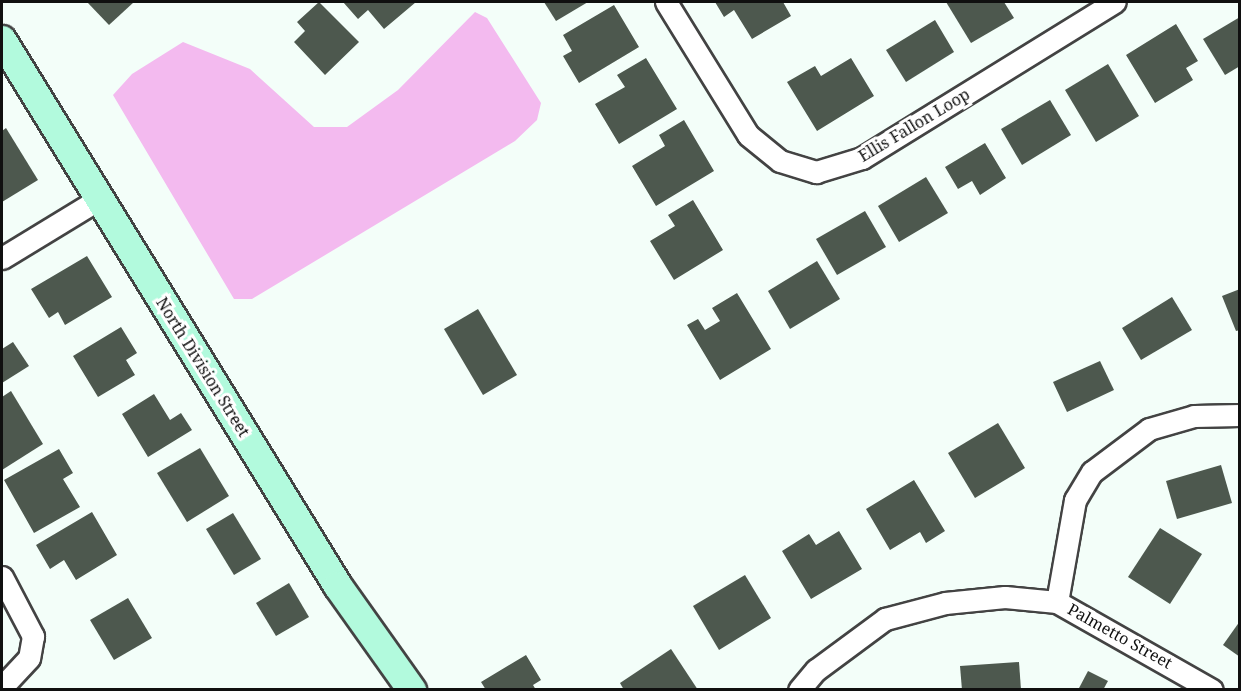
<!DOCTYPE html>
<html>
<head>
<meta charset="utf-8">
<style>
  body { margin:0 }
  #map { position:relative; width:1241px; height:691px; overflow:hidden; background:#f3fef9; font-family:"Noto Serif",serif }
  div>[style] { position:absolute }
  .water>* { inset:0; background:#f3baef }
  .building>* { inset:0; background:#4d584e }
  .roads { filter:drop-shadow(2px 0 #434343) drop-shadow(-2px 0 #434343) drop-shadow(0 2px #434343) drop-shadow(0 -2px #434343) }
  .street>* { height:21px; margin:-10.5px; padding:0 10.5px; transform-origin:10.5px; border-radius:10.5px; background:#fff }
  .secondary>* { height:28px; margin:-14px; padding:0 14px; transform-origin:14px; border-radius:14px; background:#b2fadd }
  span { translate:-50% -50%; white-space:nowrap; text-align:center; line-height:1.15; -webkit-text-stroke:6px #fff; paint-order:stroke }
  .street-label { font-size:16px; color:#101010 }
  .frame { position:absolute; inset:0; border:3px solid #101010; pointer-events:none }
</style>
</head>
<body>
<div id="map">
  <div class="water">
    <div style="clip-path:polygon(475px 12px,487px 18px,541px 103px,537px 120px,515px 141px,252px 299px,234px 299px,113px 95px,132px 74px,183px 42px,250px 69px,314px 127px,347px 127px,398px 90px)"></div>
  </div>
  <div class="building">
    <div style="clip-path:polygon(87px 2px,134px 2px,109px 25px)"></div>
    <div style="clip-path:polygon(319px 2px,359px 42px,325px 75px,294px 42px,305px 31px,297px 22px)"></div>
    <div style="clip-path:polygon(343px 2px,416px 2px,384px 29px,368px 10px,358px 19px)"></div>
    <div style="clip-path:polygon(544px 2px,588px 2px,556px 21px)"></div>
    <div style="clip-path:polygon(715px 2px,783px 2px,791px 16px,752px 39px,734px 10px,724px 17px)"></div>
    <div style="clip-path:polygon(946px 2px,1004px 2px,1014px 18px,971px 43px)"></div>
    <div style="clip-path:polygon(614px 5px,639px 47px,579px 83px,563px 56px,572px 51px,563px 35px)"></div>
    <div style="clip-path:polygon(1240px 17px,1240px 66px,1225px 75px,1203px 39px)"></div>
    <div style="clip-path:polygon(935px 20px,954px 52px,906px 82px,886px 50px)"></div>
    <div style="clip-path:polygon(1176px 24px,1198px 61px,1186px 68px,1193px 80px,1155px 103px,1126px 55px)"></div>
    <div style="clip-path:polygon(646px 58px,677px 109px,619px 144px,595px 104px,625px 87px,617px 75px)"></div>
    <div style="clip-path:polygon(851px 58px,874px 96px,817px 131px,787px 82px,815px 66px,821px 76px)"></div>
    <div style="clip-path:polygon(1108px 64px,1139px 116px,1096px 142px,1065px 90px)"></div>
    <div style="clip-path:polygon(1050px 100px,1071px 135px,1022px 165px,1001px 129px)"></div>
    <div style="clip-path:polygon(684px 120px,714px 171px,656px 206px,632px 166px,665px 146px,659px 135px)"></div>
    <div style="clip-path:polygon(6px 128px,38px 180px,2px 202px,2px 131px)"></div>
    <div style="clip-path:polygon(985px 143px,1006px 178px,980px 195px,972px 181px,958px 189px,945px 167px)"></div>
    <div style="clip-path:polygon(926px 177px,948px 213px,899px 242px,878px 206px)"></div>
    <div style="clip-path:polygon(693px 200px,723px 250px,674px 280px,650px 241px,675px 226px,668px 215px)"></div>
    <div style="clip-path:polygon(865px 211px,886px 247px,837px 275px,816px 239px)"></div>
    <div style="clip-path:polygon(87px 256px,112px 297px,65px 325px,58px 312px,49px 318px,31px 289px)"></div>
    <div style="clip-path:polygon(817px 261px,840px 299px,790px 329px,768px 291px)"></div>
    <div style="clip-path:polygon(1240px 289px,1240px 330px,1236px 331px,1222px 296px)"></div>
    <div style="clip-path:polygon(737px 293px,771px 349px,720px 380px,687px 325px,698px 319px,705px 330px,720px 321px,712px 308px)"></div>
    <div style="clip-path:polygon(1172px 297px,1192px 330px,1141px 360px,1122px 328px)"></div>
    <div style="clip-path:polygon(478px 309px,517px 375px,483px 395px,444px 329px)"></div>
    <div style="clip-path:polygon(121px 327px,137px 353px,126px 360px,135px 375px,98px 397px,73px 356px)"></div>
    <div style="clip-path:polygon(13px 342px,29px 366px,2px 383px,2px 349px)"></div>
    <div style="clip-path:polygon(1100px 361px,1114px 390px,1067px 412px,1053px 382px)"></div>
    <div style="clip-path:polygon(11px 391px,43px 444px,2px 470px,2px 397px)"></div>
    <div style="clip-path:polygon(154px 394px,170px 420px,181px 413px,192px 430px,148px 457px,122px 414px)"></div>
    <div style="clip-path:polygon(998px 423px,1025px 468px,975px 498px,948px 453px)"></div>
    <div style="clip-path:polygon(200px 448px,229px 496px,187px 522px,157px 473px)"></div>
    <div style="clip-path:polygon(59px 449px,73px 473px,63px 479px,80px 507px,34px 533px,4px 480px)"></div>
    <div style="clip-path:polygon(1221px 465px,1232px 503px,1177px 519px,1166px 481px)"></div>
    <div style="clip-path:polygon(914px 480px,945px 531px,926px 543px,920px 532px,890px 550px,866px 509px)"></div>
    <div style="clip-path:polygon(92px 512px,117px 555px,76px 580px,64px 560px,50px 569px,36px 545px)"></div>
    <div style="clip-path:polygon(233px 513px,261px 559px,234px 575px,206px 529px)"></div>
    <div style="clip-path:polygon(1160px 528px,1202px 554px,1170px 604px,1128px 577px)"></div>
    <div style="clip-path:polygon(839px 531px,862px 569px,811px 599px,782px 551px,809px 534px,816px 545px)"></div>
    <div style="clip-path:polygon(745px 575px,771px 618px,719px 650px,693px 606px)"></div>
    <div style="clip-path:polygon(289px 583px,309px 617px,276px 636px,256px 603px)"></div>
    <div style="clip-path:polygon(128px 598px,152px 638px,114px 660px,90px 620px)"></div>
    <div style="clip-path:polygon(1240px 621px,1240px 657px,1223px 645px)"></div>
    <div style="clip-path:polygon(671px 649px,698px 690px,624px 690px,620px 683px)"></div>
    <div style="clip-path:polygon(526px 655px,541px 680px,533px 685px,536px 690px,486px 690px,481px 682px)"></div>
    <div style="clip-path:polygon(1019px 662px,1021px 690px,962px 690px,960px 666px)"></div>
    <div style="clip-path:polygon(1088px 671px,1108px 681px,1103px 690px,1078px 690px)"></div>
  </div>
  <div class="roads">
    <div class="street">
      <div style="left:666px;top:2px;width:156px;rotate:58.3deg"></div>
      <div style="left:748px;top:135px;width:41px;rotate:39.1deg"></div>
      <div style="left:780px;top:161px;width:38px;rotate:17deg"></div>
      <div style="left:816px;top:172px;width:48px;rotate:-16.9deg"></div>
      <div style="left:862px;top:158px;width:297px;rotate:-31.7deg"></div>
      <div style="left:2px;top:258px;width:114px;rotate:-31.3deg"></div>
      <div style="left:2px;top:577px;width:67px;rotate:62.3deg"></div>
      <div style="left:33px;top:636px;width:22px;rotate:100deg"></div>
      <div style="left:29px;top:658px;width:40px;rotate:133deg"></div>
      <div style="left:1057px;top:602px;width:104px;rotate:-80deg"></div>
      <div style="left:1075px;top:500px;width:33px;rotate:-59deg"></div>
      <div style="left:1092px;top:472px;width:71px;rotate:-37deg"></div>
      <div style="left:1149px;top:429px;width:47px;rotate:-16.1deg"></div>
      <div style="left:1194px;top:416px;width:46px;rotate:-1.2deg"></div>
      <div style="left:799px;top:690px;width:26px;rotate:-50deg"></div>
      <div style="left:816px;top:670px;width:86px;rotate:-36.5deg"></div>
      <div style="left:885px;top:619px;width:62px;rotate:-14.9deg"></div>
      <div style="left:945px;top:603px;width:60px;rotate:-5.7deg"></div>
      <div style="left:1005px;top:597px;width:52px;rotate:5.5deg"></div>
      <div style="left:1057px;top:602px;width:178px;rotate:29.6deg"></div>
    </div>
    <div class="secondary">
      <div style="left:2px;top:40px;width:641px;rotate:58.39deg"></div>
      <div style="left:338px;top:586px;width:128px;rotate:54.6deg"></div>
    </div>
  </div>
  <div class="street-label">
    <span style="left:914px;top:125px;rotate:-31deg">Ellis Fallon Loop</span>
    <span style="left:203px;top:367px;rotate:58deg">North Division Street</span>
    <span style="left:1120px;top:636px;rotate:29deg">Palmetto Street</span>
  </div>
  <div class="frame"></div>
</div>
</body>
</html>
